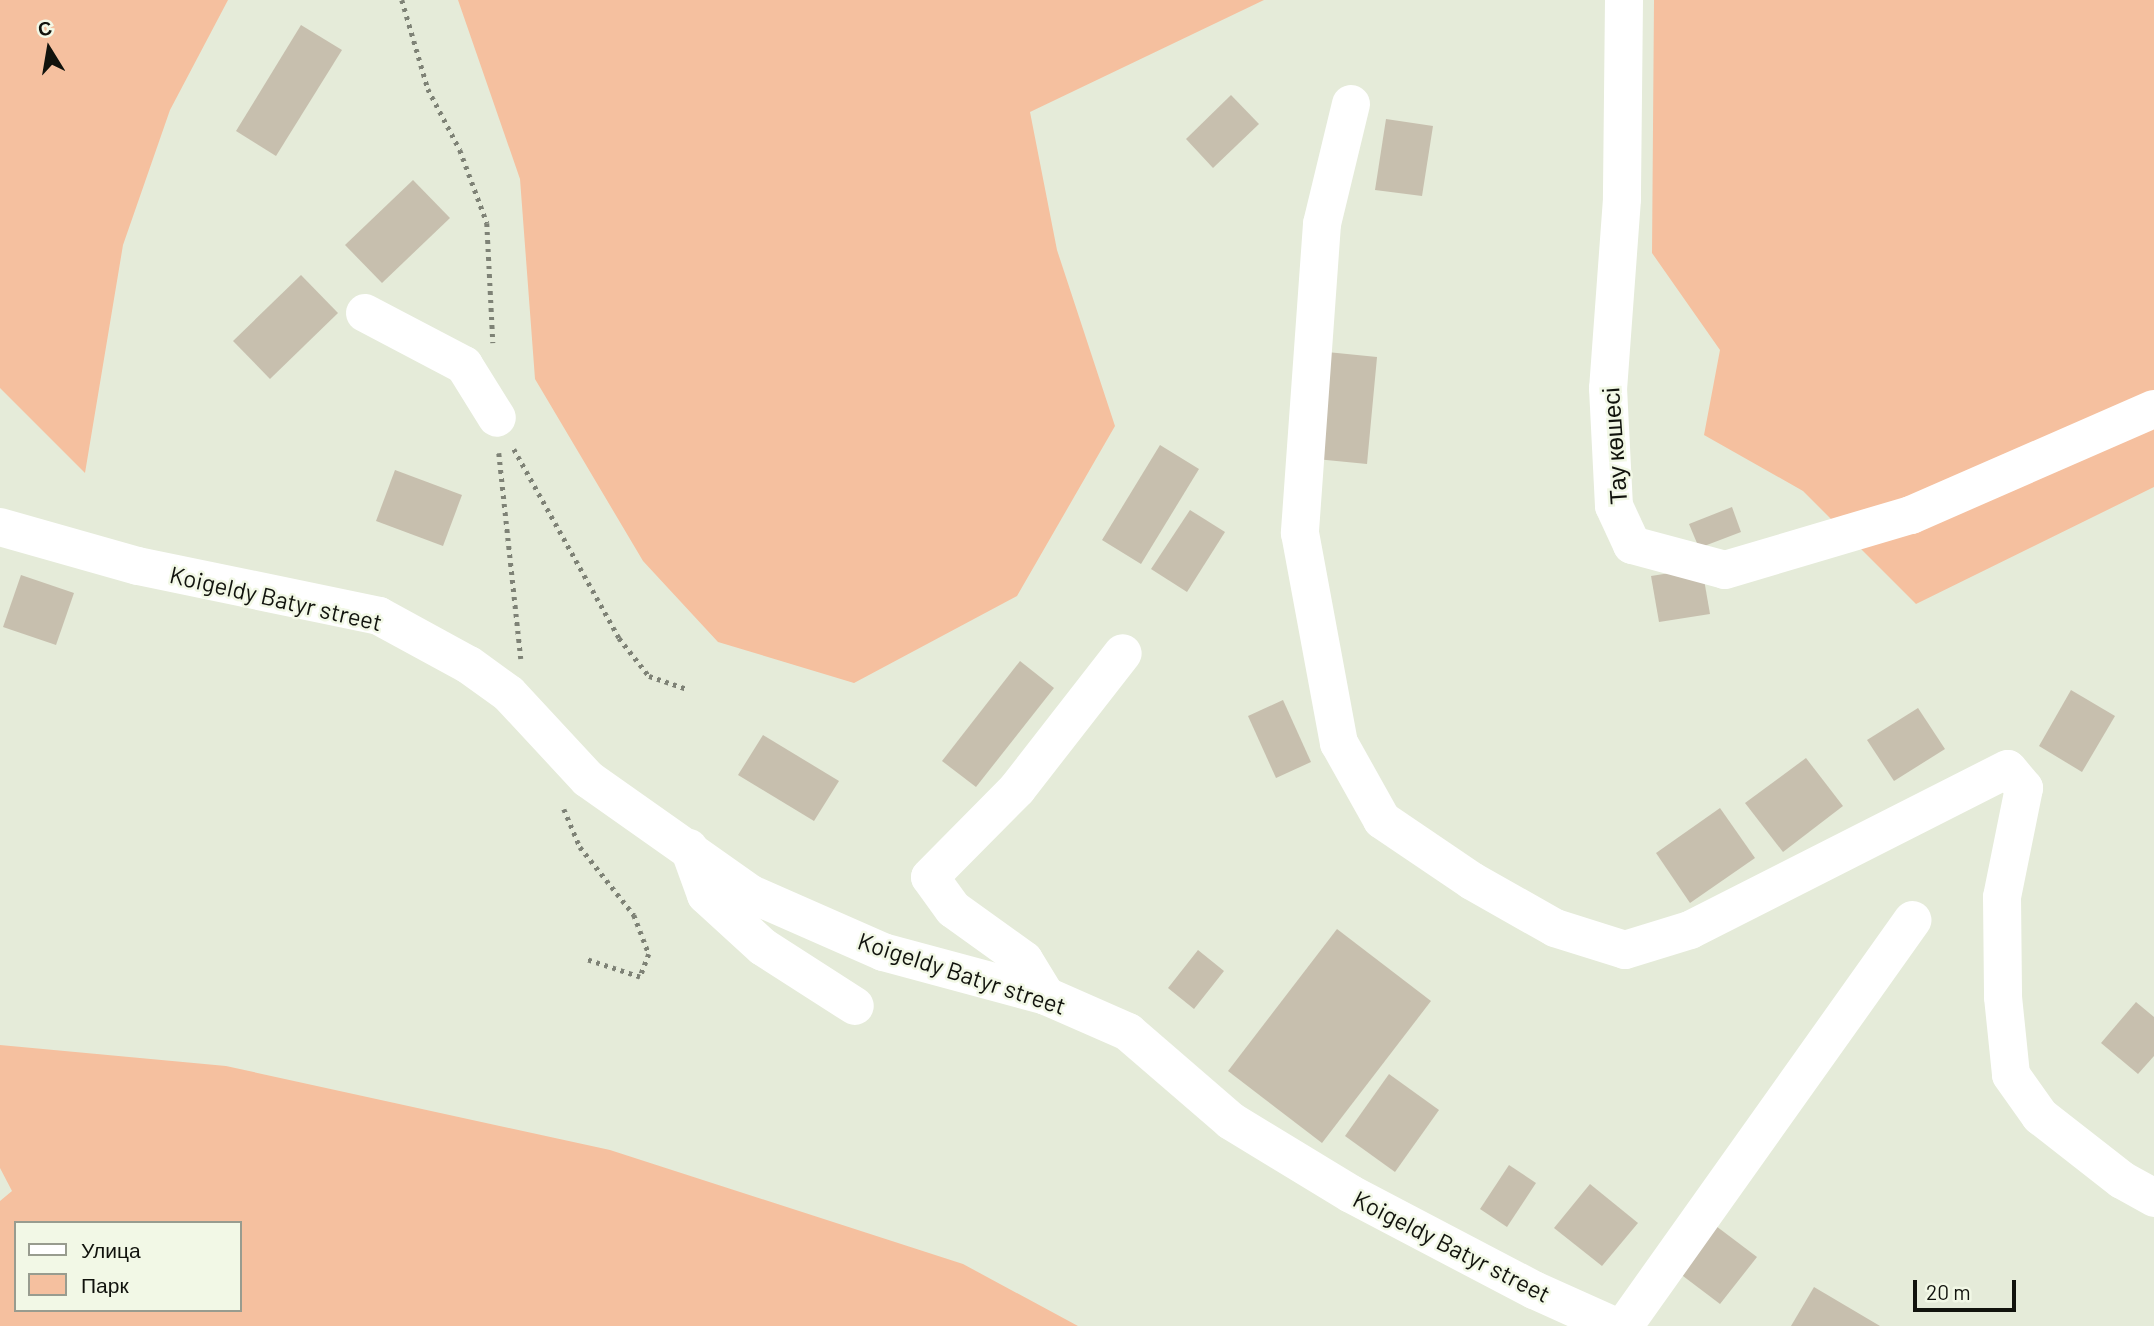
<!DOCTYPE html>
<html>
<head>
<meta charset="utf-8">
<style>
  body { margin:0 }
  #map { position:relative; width:2154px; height:1326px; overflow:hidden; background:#e5ebd9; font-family:Barlow,sans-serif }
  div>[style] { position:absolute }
  .green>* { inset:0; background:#f5c09f }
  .building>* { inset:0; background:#c7bfae }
  .path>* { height:4.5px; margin-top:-2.25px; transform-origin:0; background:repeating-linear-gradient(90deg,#7e8276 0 3.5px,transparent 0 8.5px) }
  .minor>* { height:38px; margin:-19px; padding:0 19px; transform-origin:19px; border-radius:19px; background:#fff }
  span { translate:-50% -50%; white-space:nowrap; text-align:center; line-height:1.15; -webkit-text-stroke:5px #f2f8e6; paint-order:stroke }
  .street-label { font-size:24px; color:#11130d }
  .legend { position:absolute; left:14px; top:1221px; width:228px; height:91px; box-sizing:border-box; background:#f2f8e6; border:2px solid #989c8f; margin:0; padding:9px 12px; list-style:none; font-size:21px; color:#11130d }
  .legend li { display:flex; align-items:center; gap:14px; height:35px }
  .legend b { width:35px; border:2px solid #989c8f }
  .north { position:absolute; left:14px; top:14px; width:70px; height:70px; -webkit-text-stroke:5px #f2f8e6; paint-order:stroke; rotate:349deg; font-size:19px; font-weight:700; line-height:28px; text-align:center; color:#11130d }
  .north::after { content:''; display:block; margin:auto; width:24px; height:32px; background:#11130d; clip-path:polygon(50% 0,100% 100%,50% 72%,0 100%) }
  .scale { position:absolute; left:1913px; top:1280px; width:103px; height:32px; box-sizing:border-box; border:4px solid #11130d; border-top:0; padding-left:9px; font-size:21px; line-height:24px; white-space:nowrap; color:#11130d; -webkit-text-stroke:5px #f2f8e6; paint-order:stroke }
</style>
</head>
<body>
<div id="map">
  <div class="green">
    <div style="clip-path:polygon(0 0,228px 0,170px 110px,123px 245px,85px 473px,0 388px)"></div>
    <div style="clip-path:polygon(458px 0,1264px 0,1030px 112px,1057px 250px,1115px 426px,1017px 596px,854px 683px,718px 642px,643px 561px,535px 379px,520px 179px)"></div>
    <div style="clip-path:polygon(1654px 0,2154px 0,2154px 487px,1916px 604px,1803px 491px,1704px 435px,1720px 350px,1652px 253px)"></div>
    <div style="clip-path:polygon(evenodd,0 1045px,226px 1066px,610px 1150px,963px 1264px,1078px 1326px,0 1326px,0 1201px,12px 1191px,0 1168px,0 1045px,16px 1223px,240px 1223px,240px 1310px,16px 1310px,16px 1223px)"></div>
  </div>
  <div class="building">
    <div style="clip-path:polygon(301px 25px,342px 50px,276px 156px,236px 131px)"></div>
    <div style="clip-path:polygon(1231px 95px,1259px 124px,1213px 168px,1186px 139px)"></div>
    <div style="clip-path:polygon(1386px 119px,1433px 126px,1422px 196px,1375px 190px)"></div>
    <div style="clip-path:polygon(413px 180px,450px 218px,382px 283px,345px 245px)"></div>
    <div style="clip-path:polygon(301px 275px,338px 313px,270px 379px,233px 341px)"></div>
    <div style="clip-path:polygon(1327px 352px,1377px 357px,1367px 464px,1316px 459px)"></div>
    <div style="clip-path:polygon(1160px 445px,1199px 469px,1141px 564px,1102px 540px)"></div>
    <div style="clip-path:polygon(395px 470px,462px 495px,443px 546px,376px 521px)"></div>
    <div style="clip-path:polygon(1732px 507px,1741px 532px,1699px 548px,1689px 524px)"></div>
    <div style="clip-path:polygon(1190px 510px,1225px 532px,1187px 592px,1151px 569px)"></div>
    <div style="clip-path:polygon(1702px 568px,1710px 614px,1659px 622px,1651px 576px)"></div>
    <div style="clip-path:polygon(21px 575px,74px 593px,56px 645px,3px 627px)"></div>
    <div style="clip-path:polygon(1020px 661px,1054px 688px,976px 787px,942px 761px)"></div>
    <div style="clip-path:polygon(2071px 690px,2115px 716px,2082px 772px,2039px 746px)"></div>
    <div style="clip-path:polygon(1283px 700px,1311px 762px,1276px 778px,1248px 716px)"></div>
    <div style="clip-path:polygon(1918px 708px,1945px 749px,1894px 781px,1867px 740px)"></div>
    <div style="clip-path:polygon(763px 735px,839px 781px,814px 821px,738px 775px)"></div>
    <div style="clip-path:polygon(1806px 758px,1843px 806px,1783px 852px,1745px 803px)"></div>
    <div style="clip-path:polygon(1720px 808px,1755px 858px,1690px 903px,1656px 853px)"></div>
    <div style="clip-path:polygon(1337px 929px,1431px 1001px,1322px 1143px,1228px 1071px)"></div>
    <div style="clip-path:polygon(1198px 950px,1224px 971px,1194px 1009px,1168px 988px)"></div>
    <div style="clip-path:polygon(2136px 1002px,2154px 1017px,2154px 1056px,2138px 1074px,2101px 1043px)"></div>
    <div style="clip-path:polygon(1389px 1074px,1439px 1110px,1395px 1172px,1345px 1136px)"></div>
    <div style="clip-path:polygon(1509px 1165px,1536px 1183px,1507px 1227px,1480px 1209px)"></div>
    <div style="clip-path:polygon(1590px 1184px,1638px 1223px,1602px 1266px,1554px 1228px)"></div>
    <div style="clip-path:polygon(1716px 1226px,1757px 1257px,1720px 1304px,1679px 1273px)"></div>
    <div style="clip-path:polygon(1814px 1287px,1880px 1326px,1791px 1326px)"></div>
  </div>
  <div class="path">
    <div style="left:402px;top:0;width:93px;rotate:73.7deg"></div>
    <div style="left:428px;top:89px;width:69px;rotate:62.3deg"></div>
    <div style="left:460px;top:150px;width:78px;rotate:69.7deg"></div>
    <div style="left:487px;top:223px;width:120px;rotate:87.1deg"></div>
    <div style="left:514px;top:449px;width:216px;rotate:60.9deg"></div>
    <div style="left:619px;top:638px;width:48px;rotate:51.7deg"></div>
    <div style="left:649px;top:676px;width:40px;rotate:18.9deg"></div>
    <div style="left:499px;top:453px;width:207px;rotate:83.9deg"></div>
    <div style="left:564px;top:809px;width:41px;rotate:67.2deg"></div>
    <div style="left:580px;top:847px;width:87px;rotate:51.5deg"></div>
    <div style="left:634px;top:915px;width:42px;rotate:69deg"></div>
    <div style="left:649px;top:954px;width:25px;rotate:111deg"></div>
    <div style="left:640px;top:977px;width:55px;rotate:-161.9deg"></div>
  </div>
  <div class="minor">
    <div style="left:1624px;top:0;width:199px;rotate:90.6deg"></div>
    <div style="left:1622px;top:199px;width:190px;rotate:94.2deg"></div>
    <div style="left:1608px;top:388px;width:118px;rotate:87.1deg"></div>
    <div style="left:1614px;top:506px;width:43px;rotate:65.2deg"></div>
    <div style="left:1632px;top:545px;width:96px;rotate:15deg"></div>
    <div style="left:1725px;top:570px;width:194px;rotate:-16.5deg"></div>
    <div style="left:1911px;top:515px;width:265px;rotate:-23.6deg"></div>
    <div style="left:1351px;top:104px;width:123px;rotate:103.6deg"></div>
    <div style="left:1322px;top:224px;width:310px;rotate:94.1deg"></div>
    <div style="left:1300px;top:533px;width:214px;rotate:79.5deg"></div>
    <div style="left:1339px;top:743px;width:88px;rotate:60.8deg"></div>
    <div style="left:1382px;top:820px;width:109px;rotate:34.1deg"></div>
    <div style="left:1472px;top:881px;width:95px;rotate:29.5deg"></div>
    <div style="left:1555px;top:928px;width:73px;rotate:17.4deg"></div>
    <div style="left:1625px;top:950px;width:68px;rotate:-17.1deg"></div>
    <div style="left:1690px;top:930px;width:356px;rotate:-26.9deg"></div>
    <div style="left:2008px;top:769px;width:25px;rotate:50deg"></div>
    <div style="left:2024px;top:788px;width:111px;rotate:101.4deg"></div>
    <div style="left:2002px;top:897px;width:100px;rotate:89.4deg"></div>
    <div style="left:2003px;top:997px;width:78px;rotate:84.1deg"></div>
    <div style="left:2011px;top:1075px;width:50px;rotate:54.7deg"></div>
    <div style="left:2040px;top:1116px;width:104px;rotate:38deg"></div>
    <div style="left:2122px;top:1180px;width:37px;rotate:29deg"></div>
    <div style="left:365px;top:313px;width:112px;rotate:27.7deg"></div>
    <div style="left:464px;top:365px;width:62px;rotate:58.1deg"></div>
    <div style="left:0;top:527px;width:143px;rotate:15.8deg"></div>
    <div style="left:138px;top:566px;width:246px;rotate:11.7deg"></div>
    <div style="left:379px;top:616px;width:102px;rotate:28.6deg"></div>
    <div style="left:469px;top:665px;width:49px;rotate:35.9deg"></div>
    <div style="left:509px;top:694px;width:116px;rotate:47.1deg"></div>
    <div style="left:588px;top:779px;width:199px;rotate:35.2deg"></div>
    <div style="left:751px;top:894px;width:144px;rotate:23.7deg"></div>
    <div style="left:883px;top:952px;width:169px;rotate:15.1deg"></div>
    <div style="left:1046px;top:996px;width:90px;rotate:23.7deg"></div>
    <div style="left:1128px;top:1032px;width:136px;rotate:40.8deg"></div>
    <div style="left:1231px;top:1121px;width:140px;rotate:31.3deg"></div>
    <div style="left:1351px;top:1194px;width:207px;rotate:27.7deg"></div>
    <div style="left:1534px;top:1290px;width:88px;rotate:24.2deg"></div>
    <div style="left:689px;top:848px;width:50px;rotate:70.1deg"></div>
    <div style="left:706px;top:895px;width:77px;rotate:42.4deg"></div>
    <div style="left:763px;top:947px;width:109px;rotate:32.7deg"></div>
    <div style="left:1046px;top:996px;width:42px;rotate:-121.4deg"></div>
    <div style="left:1024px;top:960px;width:87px;rotate:-144.3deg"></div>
    <div style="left:953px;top:909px;width:39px;rotate:-126deg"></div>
    <div style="left:930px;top:877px;width:124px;rotate:-45.3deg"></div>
    <div style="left:1017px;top:789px;width:172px;rotate:-52.1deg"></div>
    <div style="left:1624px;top:1326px;width:498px;rotate:-54.6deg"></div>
  </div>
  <div class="street-label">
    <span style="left:1614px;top:446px;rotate:-94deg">Тау көшесі</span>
    <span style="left:276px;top:598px;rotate:13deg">Koigeldy Batyr street</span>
    <span style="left:962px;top:973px;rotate:18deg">Koigeldy Batyr street</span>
    <span style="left:1452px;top:1246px;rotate:27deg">Koigeldy Batyr street</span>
  </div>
  <ul class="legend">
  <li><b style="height:9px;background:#fff"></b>Улица</li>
  <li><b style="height:19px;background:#f5c09f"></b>Парк</li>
  </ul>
  <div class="north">С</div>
  <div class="scale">20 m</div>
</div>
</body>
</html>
